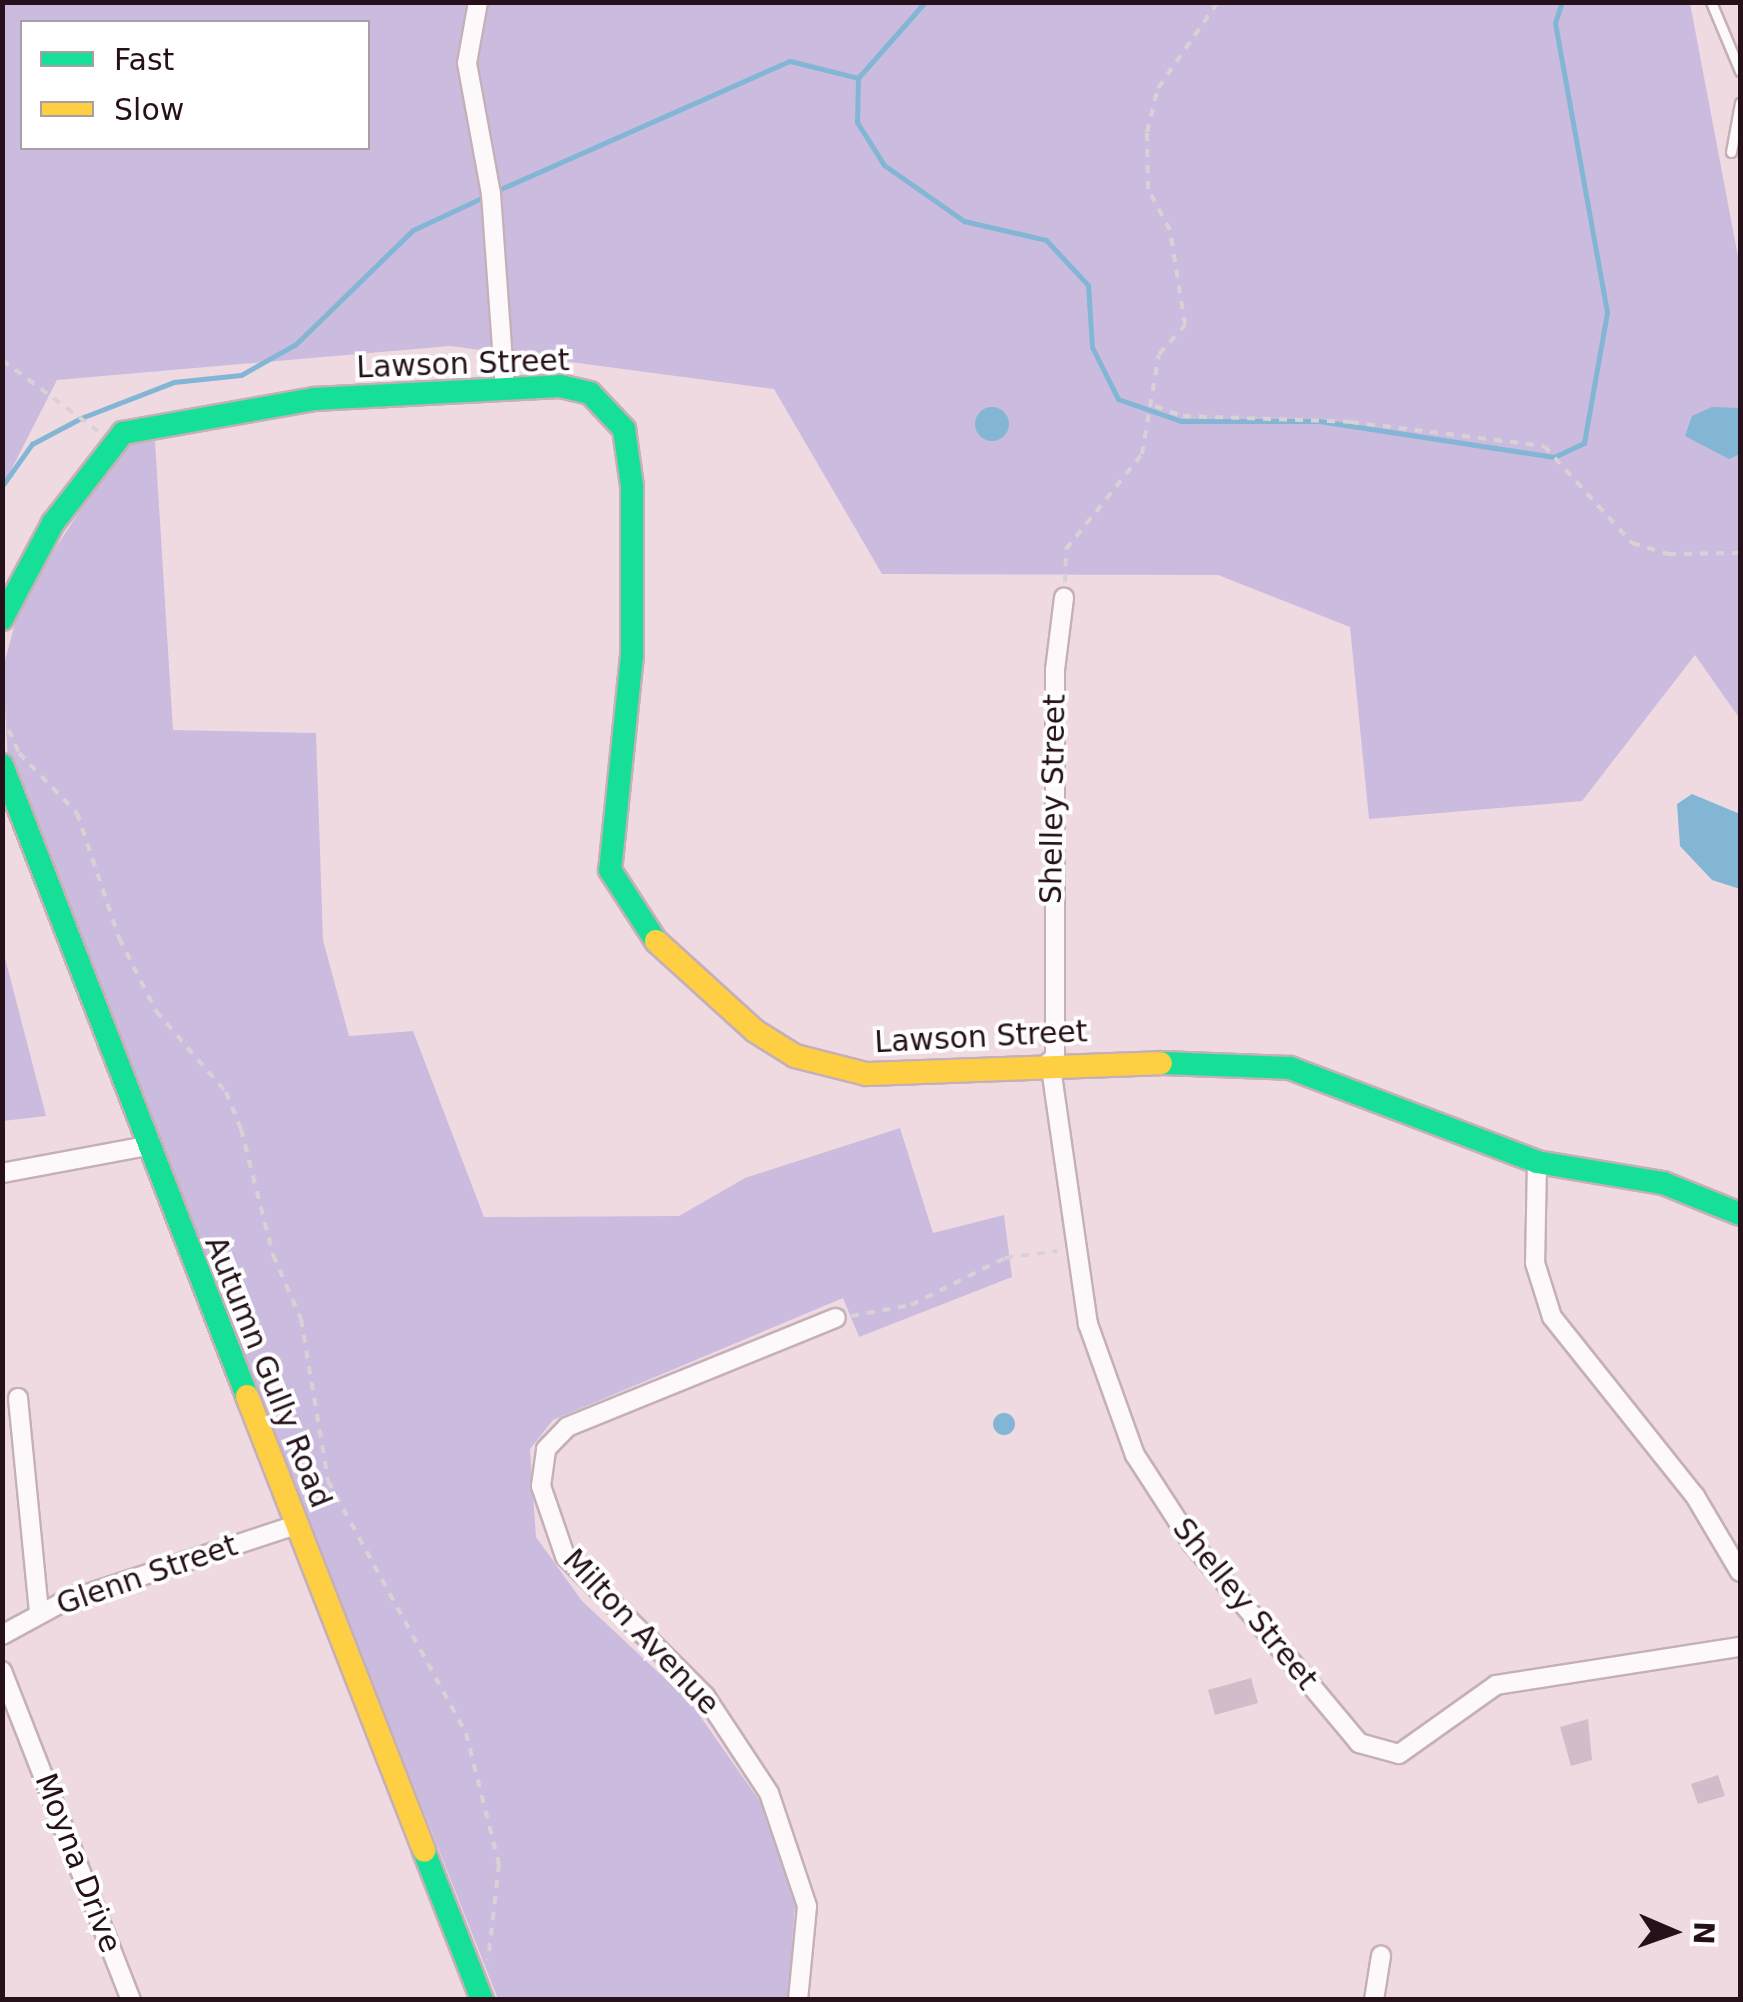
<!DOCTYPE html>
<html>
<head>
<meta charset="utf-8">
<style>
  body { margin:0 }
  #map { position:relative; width:1743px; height:2002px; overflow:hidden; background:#efdae2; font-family:"DejaVu Sans",sans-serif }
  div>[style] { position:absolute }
  .green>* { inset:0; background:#cbbcdf }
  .water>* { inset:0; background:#83b6d5 }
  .round { border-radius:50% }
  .stream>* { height:5px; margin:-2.5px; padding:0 2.5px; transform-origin:2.5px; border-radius:2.5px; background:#83b6d5 }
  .building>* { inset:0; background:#d0bdc9 }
  .path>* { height:4px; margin-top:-2px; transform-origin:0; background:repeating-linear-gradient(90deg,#d9d2d4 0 8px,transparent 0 16px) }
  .roads { filter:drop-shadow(2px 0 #c5b0b8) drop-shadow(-2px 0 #c5b0b8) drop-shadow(0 2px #c5b0b8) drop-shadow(0 -2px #c5b0b8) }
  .lane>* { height:9px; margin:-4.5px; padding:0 4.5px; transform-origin:4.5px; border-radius:4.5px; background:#fdf9fb }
  .street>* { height:18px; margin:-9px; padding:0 9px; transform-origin:9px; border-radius:9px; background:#fdf9fb }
  .fast>* { height:22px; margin:-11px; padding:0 11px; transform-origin:11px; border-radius:11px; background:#16e098 }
  .slow>* { height:22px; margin:-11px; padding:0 11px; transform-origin:11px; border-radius:11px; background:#ffcf43 }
  span { translate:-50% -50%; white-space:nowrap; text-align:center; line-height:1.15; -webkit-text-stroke:8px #fefefe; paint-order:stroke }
  .street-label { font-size:30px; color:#26101a }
  .frame { position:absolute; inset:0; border:5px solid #26101a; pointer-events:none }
  .legend { position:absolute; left:20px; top:20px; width:350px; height:130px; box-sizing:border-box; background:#fefefe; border:2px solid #a89fa3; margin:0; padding:12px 18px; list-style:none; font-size:30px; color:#26101a }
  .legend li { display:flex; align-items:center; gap:20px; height:50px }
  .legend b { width:50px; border:2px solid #a89fa3 }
  .north { position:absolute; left:1623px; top:1882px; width:100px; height:100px; -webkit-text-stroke:8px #fefefe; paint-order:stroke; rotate:92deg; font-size:28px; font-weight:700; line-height:40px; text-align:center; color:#26101a }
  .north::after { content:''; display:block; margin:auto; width:35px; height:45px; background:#26101a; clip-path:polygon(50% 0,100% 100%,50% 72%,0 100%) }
</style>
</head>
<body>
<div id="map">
  <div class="green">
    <div style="clip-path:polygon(evenodd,3px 3px,1690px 3px,1740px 267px,1740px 719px,1695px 655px,1582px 801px,1369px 819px,1350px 627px,1218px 575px,882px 574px,774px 389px,450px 346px,57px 380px,3px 486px,3px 3px,22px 22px,368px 22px,368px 148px,22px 148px,22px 22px)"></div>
    <div style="clip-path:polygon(155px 441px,173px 730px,316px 733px,323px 940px,349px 1036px,413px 1031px,484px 1217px,679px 1216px,745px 1178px,900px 1128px,933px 1233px,1004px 1215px,1012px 1277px,859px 1337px,843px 1298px,553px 1420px,530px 1449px,536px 1537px,582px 1601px,691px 1703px,761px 1803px,795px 1906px,788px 1999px,498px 1999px,8px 763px,3px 668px,21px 601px,122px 446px)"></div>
    <div style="clip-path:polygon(3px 950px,46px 1116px,3px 1121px)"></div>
  </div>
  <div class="water">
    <div style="clip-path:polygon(1712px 407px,1740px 408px,1740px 454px,1729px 459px,1685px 436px,1692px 416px)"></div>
    <div class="round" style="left:975px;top:407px;width:34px;height:34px"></div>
    <div style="clip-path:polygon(1692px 794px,1740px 814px,1740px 889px,1712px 880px,1680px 846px,1677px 804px)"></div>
    <div class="round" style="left:993px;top:1413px;width:22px;height:22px"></div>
  </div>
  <div class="stream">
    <div style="left:925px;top:2px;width:101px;rotate:131.4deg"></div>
    <div style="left:858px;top:78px;width:44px;rotate:91.3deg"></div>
    <div style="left:857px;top:122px;width:51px;rotate:57.9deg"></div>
    <div style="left:884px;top:165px;width:98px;rotate:35deg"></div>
    <div style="left:964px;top:221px;width:84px;rotate:13deg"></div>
    <div style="left:1046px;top:240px;width:62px;rotate:47deg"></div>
    <div style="left:1088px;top:285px;width:62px;rotate:86.3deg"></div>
    <div style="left:1092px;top:347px;width:58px;rotate:63.4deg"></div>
    <div style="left:1118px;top:399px;width:67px;rotate:19.2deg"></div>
    <div style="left:1181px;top:421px;width:138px"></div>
    <div style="left:1319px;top:421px;width:238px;rotate:8.7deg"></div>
    <div style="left:1554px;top:457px;width:33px;rotate:-25deg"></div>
    <div style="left:1584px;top:443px;width:133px;rotate:-80deg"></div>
    <div style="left:1607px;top:312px;width:294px;rotate:-100.2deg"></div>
    <div style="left:1555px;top:23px;width:22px;rotate:-72deg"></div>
    <div style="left:496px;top:191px;width:321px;rotate:-23.9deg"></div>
    <div style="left:790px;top:61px;width:70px;rotate:14deg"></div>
    <div style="left:2px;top:486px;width:52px;rotate:-54.5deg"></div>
    <div style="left:32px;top:444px;width:55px;rotate:-28deg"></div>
    <div style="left:81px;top:418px;width:100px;rotate:-21.2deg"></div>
    <div style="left:174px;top:382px;width:67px;rotate:-6deg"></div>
    <div style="left:241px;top:375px;width:63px;rotate:-29.4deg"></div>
    <div style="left:296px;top:344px;width:163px;rotate:-44.3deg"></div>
    <div style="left:413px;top:230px;width:81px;rotate:-25deg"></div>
  </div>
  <div class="building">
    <div style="clip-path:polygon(1251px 1678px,1258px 1703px,1215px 1715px,1208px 1690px)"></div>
    <div style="clip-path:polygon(1588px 1719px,1592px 1760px,1571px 1766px,1560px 1727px)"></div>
    <div style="clip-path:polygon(1718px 1775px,1725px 1796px,1698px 1804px,1691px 1784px)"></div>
  </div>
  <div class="path">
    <div style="left:2px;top:360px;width:119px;rotate:36.5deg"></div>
    <div style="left:1155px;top:406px;width:30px;rotate:20deg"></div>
    <div style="left:1183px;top:416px;width:168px;rotate:2deg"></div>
    <div style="left:1351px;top:422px;width:194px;rotate:7.1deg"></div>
    <div style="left:1544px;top:446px;width:131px;rotate:47.8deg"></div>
    <div style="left:1632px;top:543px;width:38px;rotate:17deg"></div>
    <div style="left:1668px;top:554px;width:72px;rotate:-0.8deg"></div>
    <div style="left:1065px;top:582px;width:33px;rotate:-88deg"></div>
    <div style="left:1066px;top:549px;width:122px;rotate:-51.3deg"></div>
    <div style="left:1142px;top:454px;width:101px;rotate:-80.4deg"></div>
    <div style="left:1159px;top:354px;width:39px;rotate:-48deg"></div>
    <div style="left:1185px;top:325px;width:96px;rotate:-99deg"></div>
    <div style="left:1170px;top:230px;width:47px;rotate:-118.2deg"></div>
    <div style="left:1148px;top:189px;width:57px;rotate:-91deg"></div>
    <div style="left:1147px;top:132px;width:45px;rotate:-76deg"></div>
    <div style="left:1158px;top:88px;width:105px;rotate:-55.1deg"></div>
    <div style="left:2px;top:715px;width:42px;rotate:65.9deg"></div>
    <div style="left:19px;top:753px;width:83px;rotate:46deg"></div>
    <div style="left:77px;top:813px;width:132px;rotate:71.4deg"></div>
    <div style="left:119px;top:938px;width:82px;rotate:63.1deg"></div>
    <div style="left:156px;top:1011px;width:107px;rotate:49.2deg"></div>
    <div style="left:226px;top:1092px;width:40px;rotate:68deg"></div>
    <div style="left:241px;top:1129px;width:130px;rotate:75.7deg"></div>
    <div style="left:273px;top:1255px;width:70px;rotate:66.4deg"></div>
    <div style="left:301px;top:1319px;width:164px;rotate:80.5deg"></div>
    <div style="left:328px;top:1481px;width:287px;rotate:61.3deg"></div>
    <div style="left:466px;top:1733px;width:135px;rotate:75.9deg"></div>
    <div style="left:499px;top:1864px;width:97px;rotate:96.5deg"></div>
    <div style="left:851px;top:1316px;width:61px;rotate:-10.4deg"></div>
    <div style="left:911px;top:1305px;width:105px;rotate:-26.6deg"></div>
    <div style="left:1005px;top:1258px;width:53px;rotate:-7.5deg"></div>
  </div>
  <div class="roads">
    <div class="lane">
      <div style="left:1711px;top:2px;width:75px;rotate:67.2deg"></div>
      <div style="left:1731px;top:152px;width:50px;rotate:-79.6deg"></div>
    </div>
    <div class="street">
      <div style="left:478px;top:2px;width:62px;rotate:100.2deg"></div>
      <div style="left:467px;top:63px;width:133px;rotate:79.6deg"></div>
      <div style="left:491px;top:194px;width:196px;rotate:85.9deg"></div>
      <div style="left:1050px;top:1061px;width:266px;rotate:81.8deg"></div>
      <div style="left:1088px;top:1324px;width:139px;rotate:70.3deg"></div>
      <div style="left:1135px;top:1455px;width:105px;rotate:57.1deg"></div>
      <div style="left:1192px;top:1543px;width:261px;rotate:50.1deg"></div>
      <div style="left:1359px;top:1743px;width:41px;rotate:15.4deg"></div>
      <div style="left:1399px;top:1754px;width:119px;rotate:-35.4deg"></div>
      <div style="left:1496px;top:1685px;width:247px;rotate:-8.9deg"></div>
      <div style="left:1055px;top:1061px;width:391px;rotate:-90deg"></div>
      <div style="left:1055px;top:670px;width:73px;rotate:-82.9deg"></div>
      <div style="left:1537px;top:1162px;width:101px;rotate:91.1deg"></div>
      <div style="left:1535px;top:1263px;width:57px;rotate:72.5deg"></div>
      <div style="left:1552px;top:1317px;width:229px;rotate:51.4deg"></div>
      <div style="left:1695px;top:1496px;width:88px;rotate:59.4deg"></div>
      <div style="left:2px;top:1173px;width:147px;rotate:-10.6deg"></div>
      <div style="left:18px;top:1398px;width:215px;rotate:84.4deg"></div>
      <div style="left:2px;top:1635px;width:69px;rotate:-28.4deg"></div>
      <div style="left:63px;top:1602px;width:245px;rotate:-18.3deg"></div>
      <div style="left:2px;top:1671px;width:353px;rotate:68.6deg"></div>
      <div style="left:798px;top:2000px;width:94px;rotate:-84.5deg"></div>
      <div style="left:807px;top:1906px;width:119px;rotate:-108.6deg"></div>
      <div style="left:769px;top:1793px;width:116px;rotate:-123.4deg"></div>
      <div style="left:705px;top:1696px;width:198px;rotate:-135deg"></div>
      <div style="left:565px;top:1556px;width:74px;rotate:-108.9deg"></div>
      <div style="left:541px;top:1486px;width:37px;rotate:-82deg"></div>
      <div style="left:546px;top:1449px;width:30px;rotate:-46deg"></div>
      <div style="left:567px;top:1427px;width:290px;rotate:-22.1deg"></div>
      <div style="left:1374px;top:2000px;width:45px;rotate:-81deg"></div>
    </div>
    <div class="fast">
      <div style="left:2px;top:619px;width:109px;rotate:-62deg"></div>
      <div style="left:53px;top:523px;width:114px;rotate:-52.1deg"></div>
      <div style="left:123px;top:433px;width:194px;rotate:-10.1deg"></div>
      <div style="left:314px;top:399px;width:246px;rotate:-3deg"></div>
      <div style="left:560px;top:386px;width:31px;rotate:13deg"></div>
      <div style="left:590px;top:393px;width:50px;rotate:46.6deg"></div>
      <div style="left:624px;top:429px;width:58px;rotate:82deg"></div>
      <div style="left:632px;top:486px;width:169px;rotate:90deg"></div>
      <div style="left:632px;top:655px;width:216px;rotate:95.8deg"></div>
      <div style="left:610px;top:870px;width:85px;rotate:57.1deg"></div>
      <div style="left:2px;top:765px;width:677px;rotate:68.78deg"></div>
      <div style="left:1161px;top:1063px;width:129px;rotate:2.2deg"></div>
      <div style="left:1290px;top:1068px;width:264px;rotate:20.8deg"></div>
      <div style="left:1537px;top:1162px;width:128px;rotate:9.5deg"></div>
      <div style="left:1663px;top:1183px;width:83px;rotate:21.9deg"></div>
      <div style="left:424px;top:1851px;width:160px;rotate:68.7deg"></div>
    </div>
    <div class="slow">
      <div style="left:656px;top:941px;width:134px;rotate:42.3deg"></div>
      <div style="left:755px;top:1031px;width:47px;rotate:32deg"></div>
      <div style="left:795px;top:1056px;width:73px;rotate:14.2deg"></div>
      <div style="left:866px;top:1074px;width:295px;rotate:-2.1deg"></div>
      <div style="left:247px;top:1396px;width:488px;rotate:68.7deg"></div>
    </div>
  </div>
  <div class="street-label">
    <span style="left:463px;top:364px;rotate:-2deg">Lawson Street</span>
    <span style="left:1053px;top:799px;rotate:-89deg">Shelley Street</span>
    <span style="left:981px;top:1037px;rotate:-3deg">Lawson Street</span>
    <span style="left:268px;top:1372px;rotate:68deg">Autumn Gully Road</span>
    <span style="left:147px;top:1575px;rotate:-19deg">Glenn Street</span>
    <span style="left:1245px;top:1604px;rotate:51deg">Shelley Street</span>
    <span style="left:641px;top:1632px;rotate:47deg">Milton Avenue</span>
    <span style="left:78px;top:1863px;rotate:69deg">Moyna Drive</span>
  </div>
  <div class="frame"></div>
  <ul class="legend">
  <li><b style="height:12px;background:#16e098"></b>Fast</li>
  <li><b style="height:12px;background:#ffcf43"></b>Slow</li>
  </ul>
  <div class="north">N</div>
</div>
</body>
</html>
